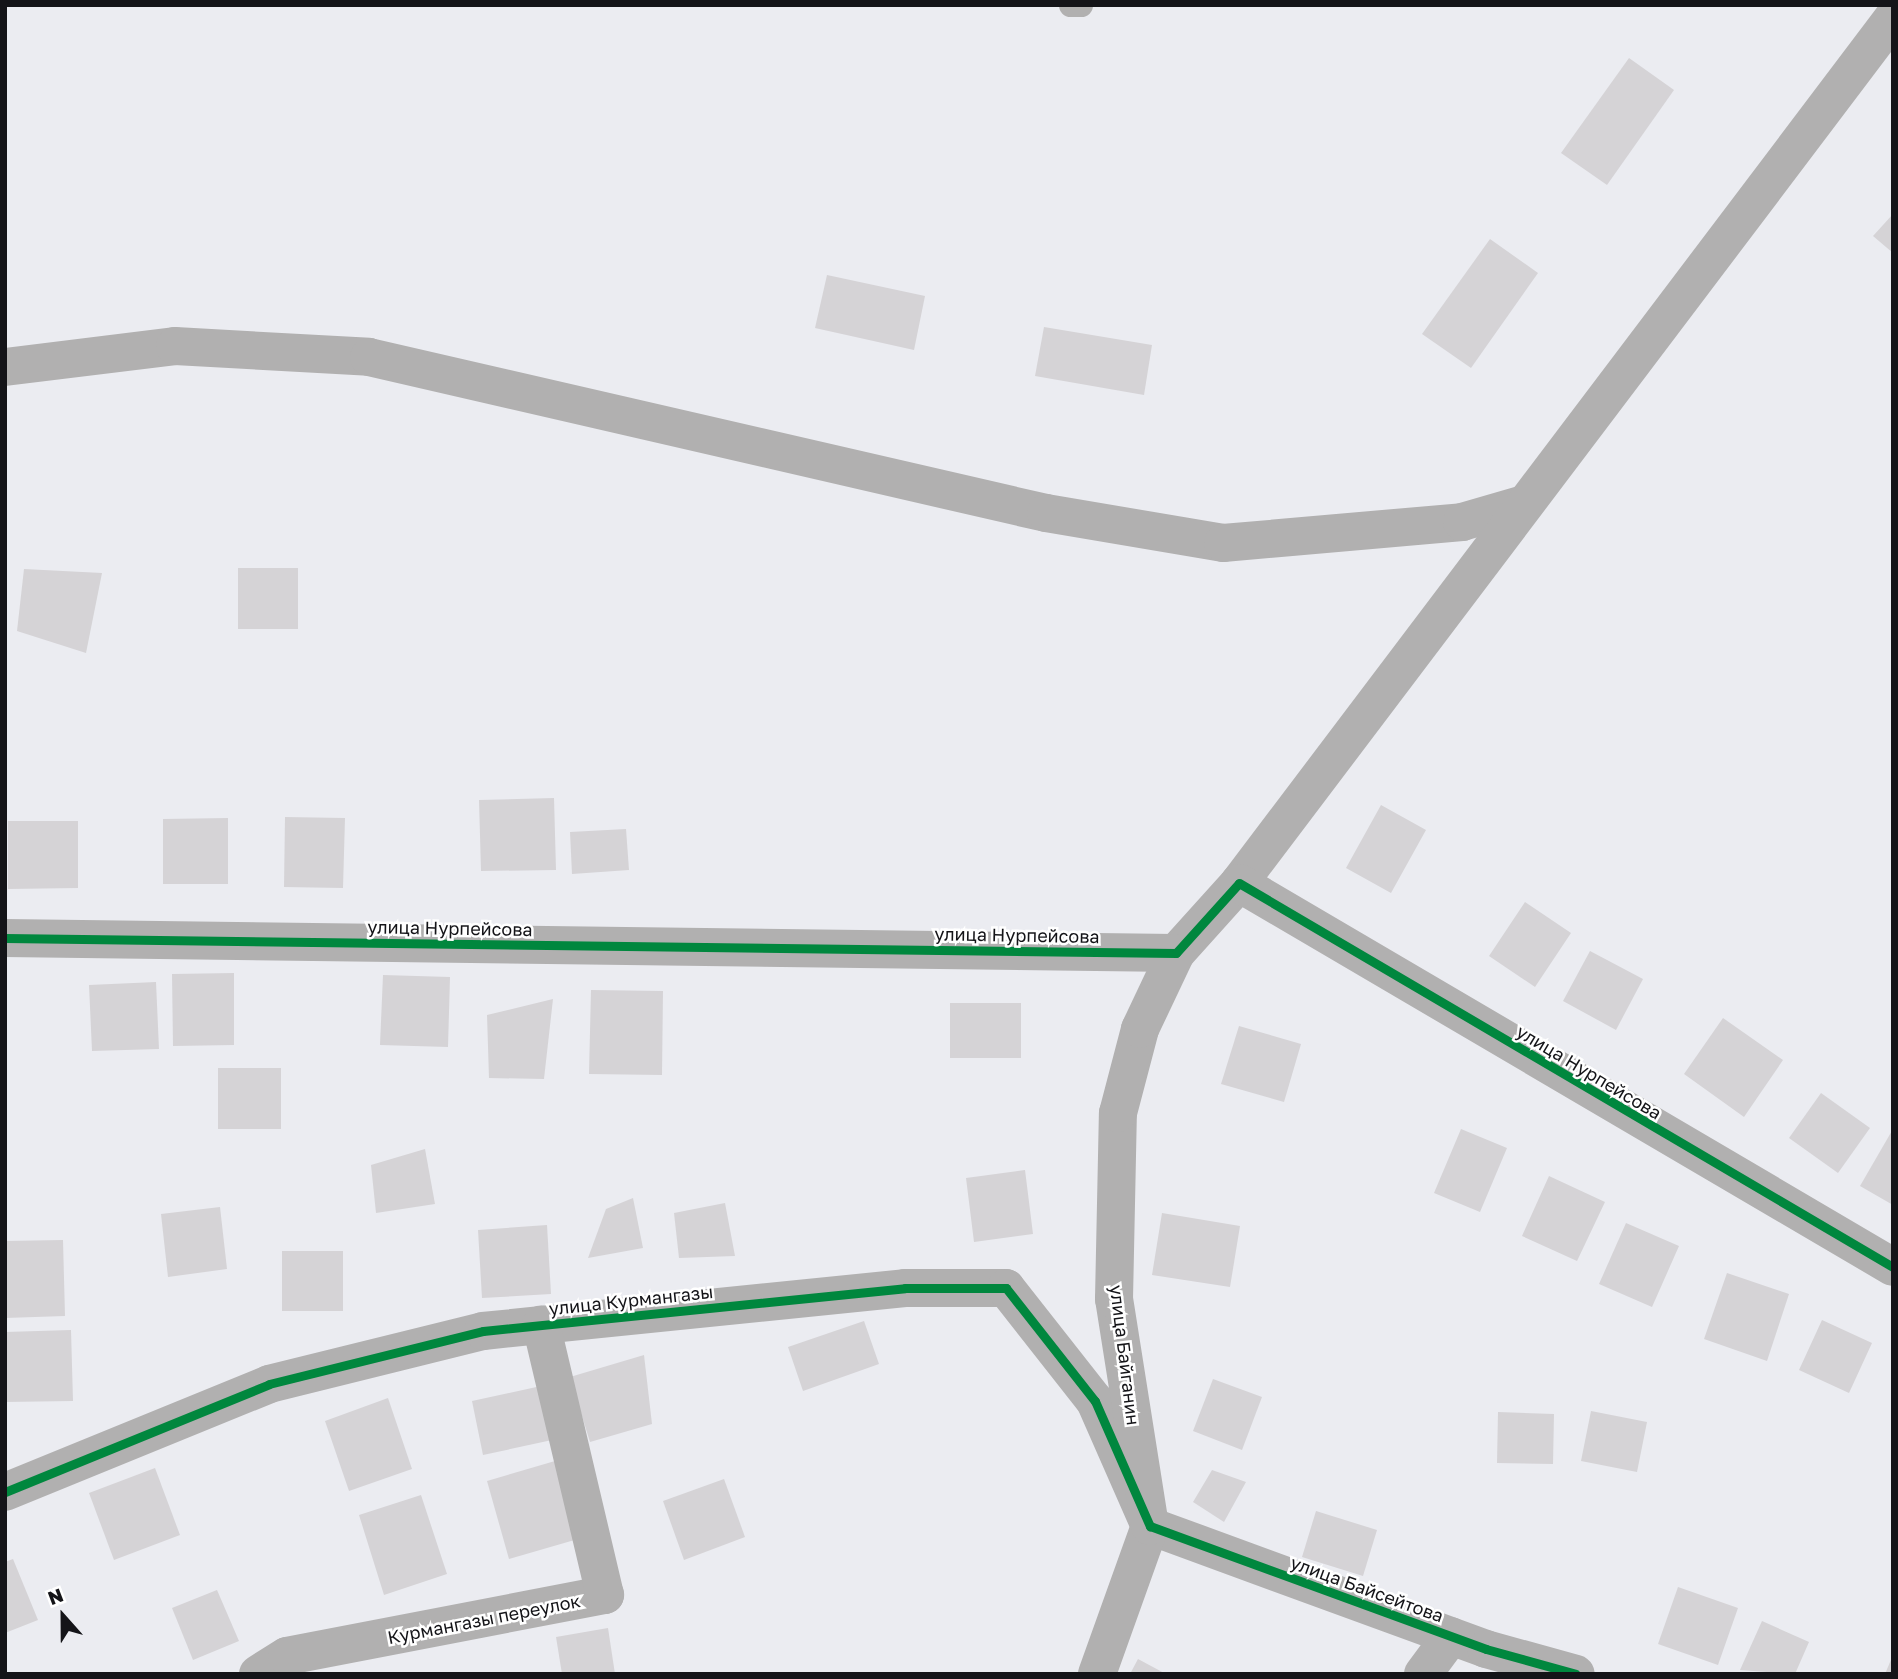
<!DOCTYPE html>
<html>
<head>
<meta charset="utf-8">
<style>
  body { margin:0 }
  #map { position:relative; width:1898px; height:1679px; overflow:hidden; background:#ebecf1; font-family:"Golos Text",sans-serif }
  div>[style] { position:absolute }
  .building>* { inset:0; background:#d5d3d6 }
  .lane>* { height:23px; margin:-11.5px; padding:0 11.5px; transform-origin:11.5px; border-radius:11.5px; background:#b1b0b0 }
  .street>* { height:38px; margin:-19px; padding:0 19px; transform-origin:19px; border-radius:19px; background:#b1b0b0 }
  .cycleway>* { height:9px; margin:-4.5px; padding:0 4.5px; transform-origin:4.5px; border-radius:4.5px; background:#00873e }
  span { translate:-50% -50%; white-space:nowrap; text-align:center; line-height:1.15; -webkit-text-stroke:5px #fff; paint-order:stroke }
  .street-label { font-size:18px; color:#141418 }
  .frame { position:absolute; inset:0; border:7px solid #141418; pointer-events:none }
  .north { position:absolute; left:28px; top:1581px; width:70px; height:70px; -webkit-text-stroke:5px #fff; paint-order:stroke; rotate:339deg; font-size:19px; font-weight:700; line-height:28px; text-align:center; color:#141418 }
  .north::after { content:''; display:block; margin:auto; width:24px; height:32px; background:#141418; clip-path:polygon(50% 0,100% 100%,50% 72%,0 100%) }
</style>
</head>
<body>
<div id="map">
  <div class="building">
    <div style="clip-path:polygon(1629px 58px,1674px 90px,1607px 185px,1561px 153px)"></div>
    <div style="clip-path:polygon(1893px 214px,1893px 253px,1873px 236px)"></div>
    <div style="clip-path:polygon(1490px 239px,1538px 273px,1471px 368px,1422px 334px)"></div>
    <div style="clip-path:polygon(827px 275px,925px 296px,914px 350px,815px 328px)"></div>
    <div style="clip-path:polygon(1044px 327px,1152px 345px,1144px 395px,1035px 376px)"></div>
    <div style="clip-path:polygon(238px 568px,298px 568px,298px 629px,238px 629px)"></div>
    <div style="clip-path:polygon(24px 569px,102px 573px,86px 653px,17px 631px)"></div>
    <div style="clip-path:polygon(554px 798px,556px 870px,481px 871px,479px 800px)"></div>
    <div style="clip-path:polygon(1381px 805px,1426px 830px,1391px 893px,1346px 868px)"></div>
    <div style="clip-path:polygon(285px 817px,345px 818px,343px 888px,284px 887px)"></div>
    <div style="clip-path:polygon(228px 818px,228px 884px,163px 884px,163px 819px)"></div>
    <div style="clip-path:polygon(8px 821px,78px 821px,78px 888px,8px 889px)"></div>
    <div style="clip-path:polygon(626px 829px,629px 870px,572px 874px,570px 832px)"></div>
    <div style="clip-path:polygon(1525px 902px,1571px 933px,1535px 987px,1489px 956px)"></div>
    <div style="clip-path:polygon(1590px 951px,1643px 979px,1616px 1030px,1563px 1001px)"></div>
    <div style="clip-path:polygon(234px 973px,234px 1045px,173px 1046px,172px 974px)"></div>
    <div style="clip-path:polygon(383px 975px,450px 977px,448px 1047px,380px 1045px)"></div>
    <div style="clip-path:polygon(156px 982px,159px 1049px,92px 1051px,89px 985px)"></div>
    <div style="clip-path:polygon(591px 990px,663px 991px,662px 1075px,589px 1074px)"></div>
    <div style="clip-path:polygon(553px 999px,544px 1079px,489px 1078px,487px 1015px)"></div>
    <div style="clip-path:polygon(950px 1003px,1021px 1003px,1021px 1058px,950px 1058px)"></div>
    <div style="clip-path:polygon(1723px 1018px,1783px 1060px,1744px 1117px,1684px 1074px)"></div>
    <div style="clip-path:polygon(1239px 1026px,1301px 1044px,1284px 1102px,1221px 1084px)"></div>
    <div style="clip-path:polygon(218px 1068px,281px 1068px,281px 1129px,218px 1129px)"></div>
    <div style="clip-path:polygon(1821px 1093px,1870px 1128px,1838px 1173px,1789px 1138px)"></div>
    <div style="clip-path:polygon(1461px 1129px,1507px 1148px,1480px 1212px,1434px 1193px)"></div>
    <div style="clip-path:polygon(1893px 1129px,1893px 1205px,1860px 1186px)"></div>
    <div style="clip-path:polygon(425px 1149px,435px 1204px,376px 1213px,371px 1165px)"></div>
    <div style="clip-path:polygon(1025px 1170px,1033px 1234px,974px 1242px,966px 1178px)"></div>
    <div style="clip-path:polygon(1549px 1176px,1605px 1202px,1577px 1261px,1522px 1236px)"></div>
    <div style="clip-path:polygon(633px 1198px,643px 1248px,588px 1258px,606px 1209px)"></div>
    <div style="clip-path:polygon(725px 1203px,735px 1256px,679px 1258px,674px 1213px)"></div>
    <div style="clip-path:polygon(220px 1207px,227px 1269px,168px 1277px,161px 1214px)"></div>
    <div style="clip-path:polygon(1162px 1213px,1240px 1226px,1230px 1287px,1152px 1275px)"></div>
    <div style="clip-path:polygon(1626px 1223px,1679px 1246px,1652px 1307px,1599px 1284px)"></div>
    <div style="clip-path:polygon(547px 1225px,551px 1294px,482px 1298px,478px 1230px)"></div>
    <div style="clip-path:polygon(63px 1240px,65px 1316px,5px 1318px,5px 1241px)"></div>
    <div style="clip-path:polygon(282px 1251px,343px 1251px,343px 1311px,282px 1311px)"></div>
    <div style="clip-path:polygon(1727px 1273px,1789px 1294px,1767px 1361px,1704px 1339px)"></div>
    <div style="clip-path:polygon(1822px 1320px,1872px 1343px,1849px 1393px,1799px 1370px)"></div>
    <div style="clip-path:polygon(864px 1321px,879px 1364px,803px 1391px,788px 1347px)"></div>
    <div style="clip-path:polygon(71px 1330px,73px 1401px,5px 1402px,5px 1332px)"></div>
    <div style="clip-path:polygon(644px 1355px,652px 1424px,590px 1442px,570px 1377px)"></div>
    <div style="clip-path:polygon(1213px 1379px,1262px 1397px,1242px 1450px,1193px 1431px)"></div>
    <div style="clip-path:polygon(541px 1386px,552px 1440px,483px 1455px,472px 1401px)"></div>
    <div style="clip-path:polygon(388px 1398px,412px 1469px,349px 1491px,325px 1421px)"></div>
    <div style="clip-path:polygon(1591px 1411px,1647px 1422px,1637px 1472px,1581px 1461px)"></div>
    <div style="clip-path:polygon(1498px 1412px,1554px 1414px,1553px 1464px,1497px 1463px)"></div>
    <div style="clip-path:polygon(555px 1461px,578px 1539px,509px 1559px,487px 1481px)"></div>
    <div style="clip-path:polygon(155px 1468px,180px 1535px,114px 1560px,89px 1493px)"></div>
    <div style="clip-path:polygon(1212px 1470px,1246px 1482px,1224px 1522px,1193px 1502px)"></div>
    <div style="clip-path:polygon(724px 1479px,745px 1537px,684px 1560px,663px 1501px)"></div>
    <div style="clip-path:polygon(421px 1495px,447px 1574px,384px 1595px,359px 1515px)"></div>
    <div style="clip-path:polygon(1316px 1511px,1377px 1530px,1363px 1576px,1302px 1557px)"></div>
    <div style="clip-path:polygon(13px 1559px,38px 1620px,5px 1633px,5px 1562px)"></div>
    <div style="clip-path:polygon(1678px 1587px,1738px 1608px,1718px 1665px,1658px 1644px)"></div>
    <div style="clip-path:polygon(217px 1590px,239px 1641px,193px 1660px,172px 1608px)"></div>
    <div style="clip-path:polygon(1762px 1621px,1809px 1642px,1795px 1674px,1740px 1670px)"></div>
    <div style="clip-path:polygon(608px 1628px,615px 1674px,562px 1674px,556px 1637px)"></div>
    <div style="clip-path:polygon(1893px 1655px,1893px 1674px,1885px 1674px)"></div>
    <div style="clip-path:polygon(1138px 1659px,1166px 1674px,1130px 1674px)"></div>
  </div>
  <div class="lane">
    <div style="left:1070px;top:5px;width:11px"></div>
  </div>
  <div class="street">
    <div style="left:5px;top:367px;width:171px;rotate:-7deg"></div>
    <div style="left:175px;top:346px;width:194px;rotate:3.2deg"></div>
    <div style="left:369px;top:357px;width:695px;rotate:12.98deg"></div>
    <div style="left:1046px;top:513px;width:180px;rotate:9.6deg"></div>
    <div style="left:1223px;top:543px;width:240px;rotate:-5deg"></div>
    <div style="left:1462px;top:522px;width:61px;rotate:-16.1deg"></div>
    <div style="left:1239px;top:883px;width:1084px;rotate:-52.91deg"></div>
    <div style="left:5px;top:938px;width:1171px;rotate:0.73deg"></div>
    <div style="left:1176px;top:953px;width:94px;rotate:-48deg"></div>
    <div style="left:1239px;top:883px;width:758px;rotate:30.42deg"></div>
    <div style="left:5px;top:1492px;width:285px;rotate:-22.2deg"></div>
    <div style="left:269px;top:1384px;width:220px;rotate:-13.9deg"></div>
    <div style="left:483px;top:1331px;width:424px;rotate:-5.8deg"></div>
    <div style="left:905px;top:1288px;width:101px"></div>
    <div style="left:1006px;top:1288px;width:144px;rotate:51.8deg"></div>
    <div style="left:1095px;top:1401px;width:137px;rotate:66.3deg"></div>
    <div style="left:1150px;top:1526px;width:358px;rotate:20.1deg"></div>
    <div style="left:1486px;top:1649px;width:93px;rotate:15.5deg"></div>
    <div style="left:258px;top:1674px;width:34px;rotate:-32deg"></div>
    <div style="left:287px;top:1656px;width:324px;rotate:-10.9deg"></div>
    <div style="left:605px;top:1595px;width:278px;rotate:-103.3deg"></div>
    <div style="left:1097px;top:1674px;width:157px;rotate:-70.3deg"></div>
    <div style="left:1150px;top:1526px;width:230px;rotate:-99deg"></div>
    <div style="left:1114px;top:1299px;width:186px;rotate:-88.8deg"></div>
    <div style="left:1118px;top:1113px;width:87px;rotate:-75.3deg"></div>
    <div style="left:1140px;top:1029px;width:84px;rotate:-64.7deg"></div>
    <div style="left:1423px;top:1674px;width:47px;rotate:-53.6deg"></div>
  </div>
  <div class="cycleway">
    <div style="left:5px;top:938px;width:1171px;rotate:0.73deg"></div>
    <div style="left:1176px;top:953px;width:94px;rotate:-48deg"></div>
    <div style="left:1239px;top:883px;width:758px;rotate:30.42deg"></div>
    <div style="left:5px;top:1492px;width:285px;rotate:-22.2deg"></div>
    <div style="left:269px;top:1384px;width:220px;rotate:-13.9deg"></div>
    <div style="left:483px;top:1331px;width:424px;rotate:-5.8deg"></div>
    <div style="left:905px;top:1288px;width:101px"></div>
    <div style="left:1006px;top:1288px;width:144px;rotate:51.8deg"></div>
    <div style="left:1095px;top:1401px;width:137px;rotate:66.3deg"></div>
    <div style="left:1150px;top:1526px;width:358px;rotate:20.1deg"></div>
    <div style="left:1486px;top:1649px;width:93px;rotate:15.5deg"></div>
  </div>
  <div class="street-label">
    <span style="left:450px;top:928px;rotate:1deg">улица Нурпейсова</span>
    <span style="left:1017px;top:935px;rotate:1deg">улица Нурпейсова</span>
    <span style="left:1589px;top:1072px;rotate:31deg">улица Нурпейсова</span>
    <span style="left:631px;top:1300px;rotate:-6deg">улица Курмангазы</span>
    <span style="left:1125px;top:1355px;rotate:83deg">улица Байганин</span>
    <span style="left:1367px;top:1589px;rotate:20deg">улица Байсейтова</span>
    <span style="left:484px;top:1619px;rotate:-11deg">Курмангазы переулок</span>
  </div>
  <div class="frame"></div>
  <div class="north">N</div>
</div>
</body>
</html>
